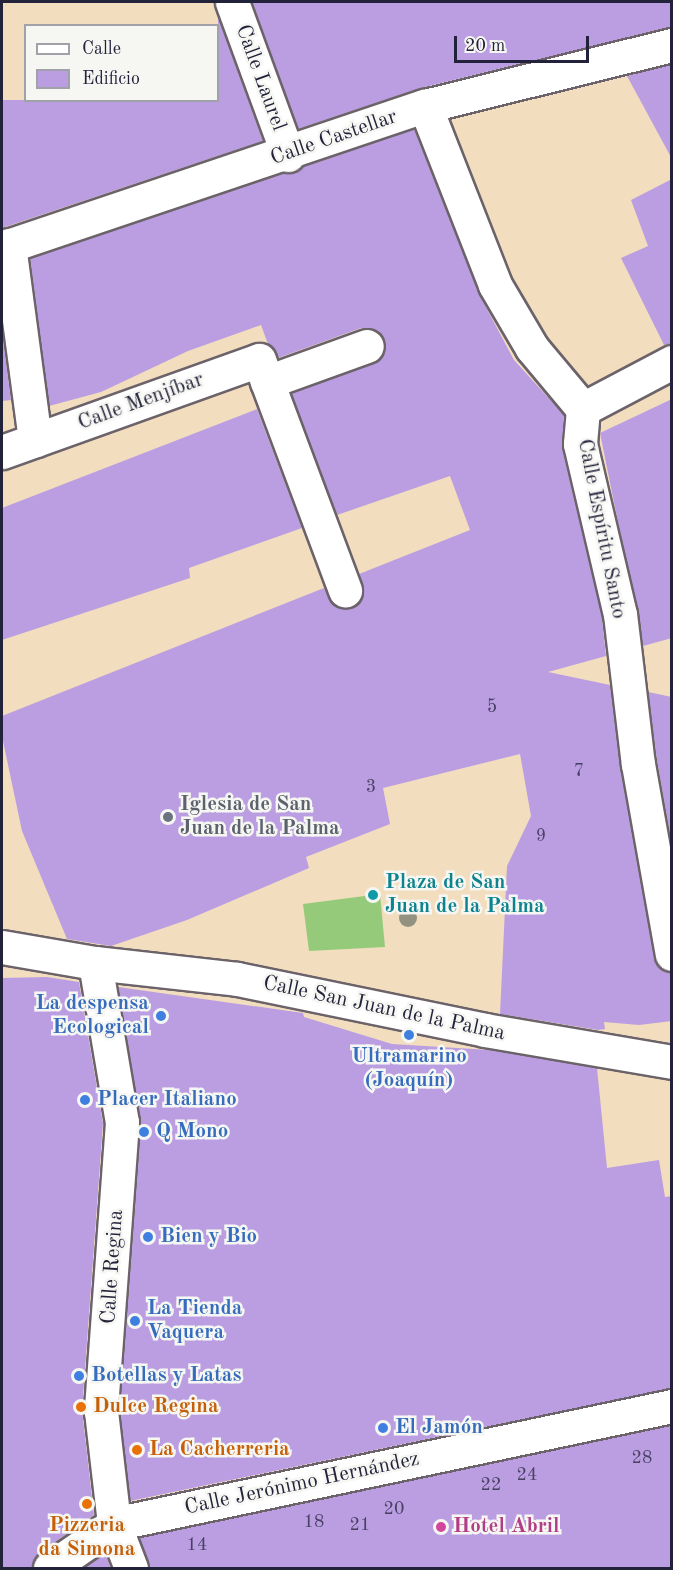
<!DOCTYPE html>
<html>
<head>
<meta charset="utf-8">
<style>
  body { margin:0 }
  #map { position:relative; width:673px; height:1570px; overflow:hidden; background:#f2ddbf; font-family:"Old Standard TT",serif }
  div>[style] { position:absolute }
  .green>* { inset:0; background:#96ca7b }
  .building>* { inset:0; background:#bb9ee1 }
  .roads { filter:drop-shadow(2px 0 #6b6369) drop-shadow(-2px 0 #6b6369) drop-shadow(0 2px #6b6369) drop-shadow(0 -2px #6b6369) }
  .pedestrian>* { height:33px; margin:-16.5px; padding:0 16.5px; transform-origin:16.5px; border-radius:16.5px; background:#fff }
  .minor>* { height:33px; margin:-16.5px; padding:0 16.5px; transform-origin:16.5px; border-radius:16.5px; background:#fff }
  .trees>* { width:18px; height:18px; margin:-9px; border-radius:50%; background:#939281 }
  .dots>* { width:16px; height:16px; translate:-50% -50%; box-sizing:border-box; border:3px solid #f6f6f2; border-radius:50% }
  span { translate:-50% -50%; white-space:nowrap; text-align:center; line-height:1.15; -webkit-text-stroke:5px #f6f6f2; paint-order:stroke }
  .number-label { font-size:18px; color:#484164 }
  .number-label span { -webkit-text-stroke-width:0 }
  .street-label { font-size:21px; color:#22223b }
  .worship-label { font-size:21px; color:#5b616d; font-weight:700 }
  .left { translate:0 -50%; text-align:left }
  .culture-label { font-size:21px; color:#0d838f; font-weight:700 }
  .shop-label { font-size:21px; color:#366cbe; font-weight:700 }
  .right { translate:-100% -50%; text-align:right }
  .food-label { font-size:21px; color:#c56008; font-weight:700 }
  .hotel-label { font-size:21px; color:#b23c85; font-weight:700 }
  .frame { position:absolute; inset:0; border:3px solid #22223b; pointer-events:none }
  .legend { position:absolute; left:24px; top:24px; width:195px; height:78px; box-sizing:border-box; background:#f6f6f2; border:2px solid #a1a1a9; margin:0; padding:8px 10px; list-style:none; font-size:18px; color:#22223b }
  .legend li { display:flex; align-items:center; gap:12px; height:30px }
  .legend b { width:30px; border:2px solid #a1a1a9 }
  .scale { position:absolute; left:454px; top:36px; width:135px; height:27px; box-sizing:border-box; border:3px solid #22223b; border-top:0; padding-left:8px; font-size:18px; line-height:21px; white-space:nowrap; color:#22223b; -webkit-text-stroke:4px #f6f6f2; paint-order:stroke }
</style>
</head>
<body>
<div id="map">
  <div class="green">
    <div style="clip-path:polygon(380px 894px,385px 947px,309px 951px,303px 904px)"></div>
  </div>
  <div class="building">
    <div style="clip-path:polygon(252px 2px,672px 2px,672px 27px,421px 88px,298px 129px)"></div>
    <div style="clip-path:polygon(218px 17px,263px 141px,2px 228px,2px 100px,218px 100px)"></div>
    <div style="clip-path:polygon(672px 64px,672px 159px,627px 76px)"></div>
    <div style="clip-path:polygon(414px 129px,479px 294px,514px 360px,564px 415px,562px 448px,602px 617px,606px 656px,548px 672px,610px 685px,620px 767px,654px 957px,658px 966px,672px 972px,672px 1021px,639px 1025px,604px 1022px,605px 1029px,598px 1030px,500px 1014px,507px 866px,531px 816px,520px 754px,383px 788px,390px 824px,306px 857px,309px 868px,187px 920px,111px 946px,67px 939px,22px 831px,3px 741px,2px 716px,324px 588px,334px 605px,352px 607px,363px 594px,359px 574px,470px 530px,450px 476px,337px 515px,291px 393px,381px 358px,385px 349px,379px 331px,361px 328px,278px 358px,268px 344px,261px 325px,188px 351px,101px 392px,49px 406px,30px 258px)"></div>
    <div style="clip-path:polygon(672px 179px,672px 343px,664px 345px,621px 258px,648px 246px,631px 200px)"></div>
    <div style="clip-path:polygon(2px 331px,11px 400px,2px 401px)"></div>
    <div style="clip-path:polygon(672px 399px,672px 638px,643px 646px,600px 433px)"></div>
    <div style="clip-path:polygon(257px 409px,302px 528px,189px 568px,190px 578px,2px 640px,2px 508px)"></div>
    <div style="clip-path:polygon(648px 692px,672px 697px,672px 845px,657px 761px)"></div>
    <div style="clip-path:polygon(47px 977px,79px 982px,103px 1123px,82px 1410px,94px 1515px,39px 1553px,31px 1569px,2px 1569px,2px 978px)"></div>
    <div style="clip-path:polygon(118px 987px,303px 1013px,304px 1017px,392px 1044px,490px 1050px,597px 1068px,607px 1168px,659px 1160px,665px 1197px,672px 1196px,672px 1388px,130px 1501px,120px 1411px,141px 1123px)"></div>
    <div style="clip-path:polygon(672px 1425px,672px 1569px,149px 1569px,139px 1538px)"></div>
    <div style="clip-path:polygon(105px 1553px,111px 1569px,82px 1569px)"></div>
  </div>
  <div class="roads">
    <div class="pedestrian">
      <div style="left:9px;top:245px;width:197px;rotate:82.4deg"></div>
      <div style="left:259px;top:360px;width:246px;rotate:69.5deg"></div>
      <div style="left:267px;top:382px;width:106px;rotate:-19.8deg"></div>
      <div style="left:95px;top:963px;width:161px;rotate:80.4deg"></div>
      <div style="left:122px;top:1122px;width:290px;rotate:94.2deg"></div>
      <div style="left:101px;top:1411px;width:114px;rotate:83.4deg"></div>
      <div style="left:114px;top:1524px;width:47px;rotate:68.9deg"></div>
    </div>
    <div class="minor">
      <div style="left:232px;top:2px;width:163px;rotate:69.9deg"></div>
      <div style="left:425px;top:106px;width:192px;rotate:68.6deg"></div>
      <div style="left:495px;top:285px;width:73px;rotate:59.6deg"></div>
      <div style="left:532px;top:348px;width:80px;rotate:50.1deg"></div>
      <div style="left:583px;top:409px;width:35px;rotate:95deg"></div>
      <div style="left:580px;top:444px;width:175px;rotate:76.8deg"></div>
      <div style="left:620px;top:614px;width:151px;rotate:83.2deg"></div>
      <div style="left:638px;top:764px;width:193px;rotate:79.9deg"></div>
      <div style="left:2px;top:248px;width:446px;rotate:-18.6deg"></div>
      <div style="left:425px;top:106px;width:254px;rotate:-13.9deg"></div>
      <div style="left:583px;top:409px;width:101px;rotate:-27.8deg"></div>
      <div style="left:2px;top:452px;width:273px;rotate:-19.7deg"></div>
      <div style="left:2px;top:947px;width:94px;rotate:9.8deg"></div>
      <div style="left:95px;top:963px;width:143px;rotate:6.4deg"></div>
      <div style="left:237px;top:979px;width:253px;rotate:11.6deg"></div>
      <div style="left:485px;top:1030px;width:190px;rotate:9.7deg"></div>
      <div style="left:50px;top:1568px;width:78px;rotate:-34.5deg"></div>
      <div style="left:114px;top:1524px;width:570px;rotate:-11.94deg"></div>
    </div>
  </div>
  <div class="trees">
    <div style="left:408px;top:918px"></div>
  </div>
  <div class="dots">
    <div style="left:168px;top:817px;background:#6b7280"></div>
    <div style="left:373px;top:895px;background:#0f9aa8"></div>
    <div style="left:161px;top:1016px;background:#3f7fe0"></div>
    <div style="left:409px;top:1035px;background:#3f7fe0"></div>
    <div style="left:85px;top:1100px;background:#3f7fe0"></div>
    <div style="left:144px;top:1132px;background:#3f7fe0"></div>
    <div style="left:148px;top:1237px;background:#3f7fe0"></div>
    <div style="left:135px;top:1321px;background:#3f7fe0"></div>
    <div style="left:79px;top:1376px;background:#3f7fe0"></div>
    <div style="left:81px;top:1407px;background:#e8710a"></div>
    <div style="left:383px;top:1428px;background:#3f7fe0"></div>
    <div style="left:137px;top:1450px;background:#e8710a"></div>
    <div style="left:87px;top:1504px;background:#e8710a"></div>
    <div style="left:441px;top:1527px;background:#d1479c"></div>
  </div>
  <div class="number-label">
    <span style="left:492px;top:707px">5</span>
    <span style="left:579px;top:771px">7</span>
    <span style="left:371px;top:787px">3</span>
    <span style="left:541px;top:836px">9</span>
    <span style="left:642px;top:1458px">28</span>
    <span style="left:527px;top:1475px">24</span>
    <span style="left:491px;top:1485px">22</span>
    <span style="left:394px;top:1509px">20</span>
    <span style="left:314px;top:1522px">18</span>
    <span style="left:360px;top:1525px">21</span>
    <span style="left:197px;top:1545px">14</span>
  </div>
  <div class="street-label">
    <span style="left:260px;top:78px;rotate:70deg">Calle Laurel</span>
    <span style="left:334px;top:138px;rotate:-19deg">Calle Castellar</span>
    <span style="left:141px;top:402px;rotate:-20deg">Calle Menjíbar</span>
    <span style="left:601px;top:529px;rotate:79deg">Calle Espíritu Santo</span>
    <span style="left:384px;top:1009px;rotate:12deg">Calle San Juan de la Palma</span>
    <span style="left:113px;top:1267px;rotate:-86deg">Calle Regina</span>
    <span style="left:302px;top:1484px;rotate:-12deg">Calle Jerónimo Hernández</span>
  </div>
  <div class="worship-label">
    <span class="left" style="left:180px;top:817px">Iglesia de San<br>Juan de la Palma</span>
  </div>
  <div class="culture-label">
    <span class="left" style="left:385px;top:895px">Plaza de San<br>Juan de la Palma</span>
  </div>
  <div class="shop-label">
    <span class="right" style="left:149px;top:1016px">La despensa<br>Ecological</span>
    <span style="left:409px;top:1069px">Ultramarino<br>(Joaquín)</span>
    <span class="left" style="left:97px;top:1100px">Placer Italiano</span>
    <span class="left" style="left:156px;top:1132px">Q Mono</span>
    <span class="left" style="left:160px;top:1237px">Bien y Bio</span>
    <span class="left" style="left:147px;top:1321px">La Tienda<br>Vaquera</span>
    <span class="left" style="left:91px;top:1376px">Botellas y Latas</span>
    <span class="left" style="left:395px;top:1428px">El Jamón</span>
  </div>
  <div class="food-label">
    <span class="left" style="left:93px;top:1407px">Dulce Regina</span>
    <span class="left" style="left:149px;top:1450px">La Cacherreria</span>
    <span style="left:87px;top:1538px">Pizzeria<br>da Simona</span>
  </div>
  <div class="hotel-label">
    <span class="left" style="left:453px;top:1527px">Hotel Abril</span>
  </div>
  <div class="frame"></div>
  <ul class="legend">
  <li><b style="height:8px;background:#fff"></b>Calle</li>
  <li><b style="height:16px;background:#bb9ee1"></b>Edificio</li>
  </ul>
  <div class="scale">20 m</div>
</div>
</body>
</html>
